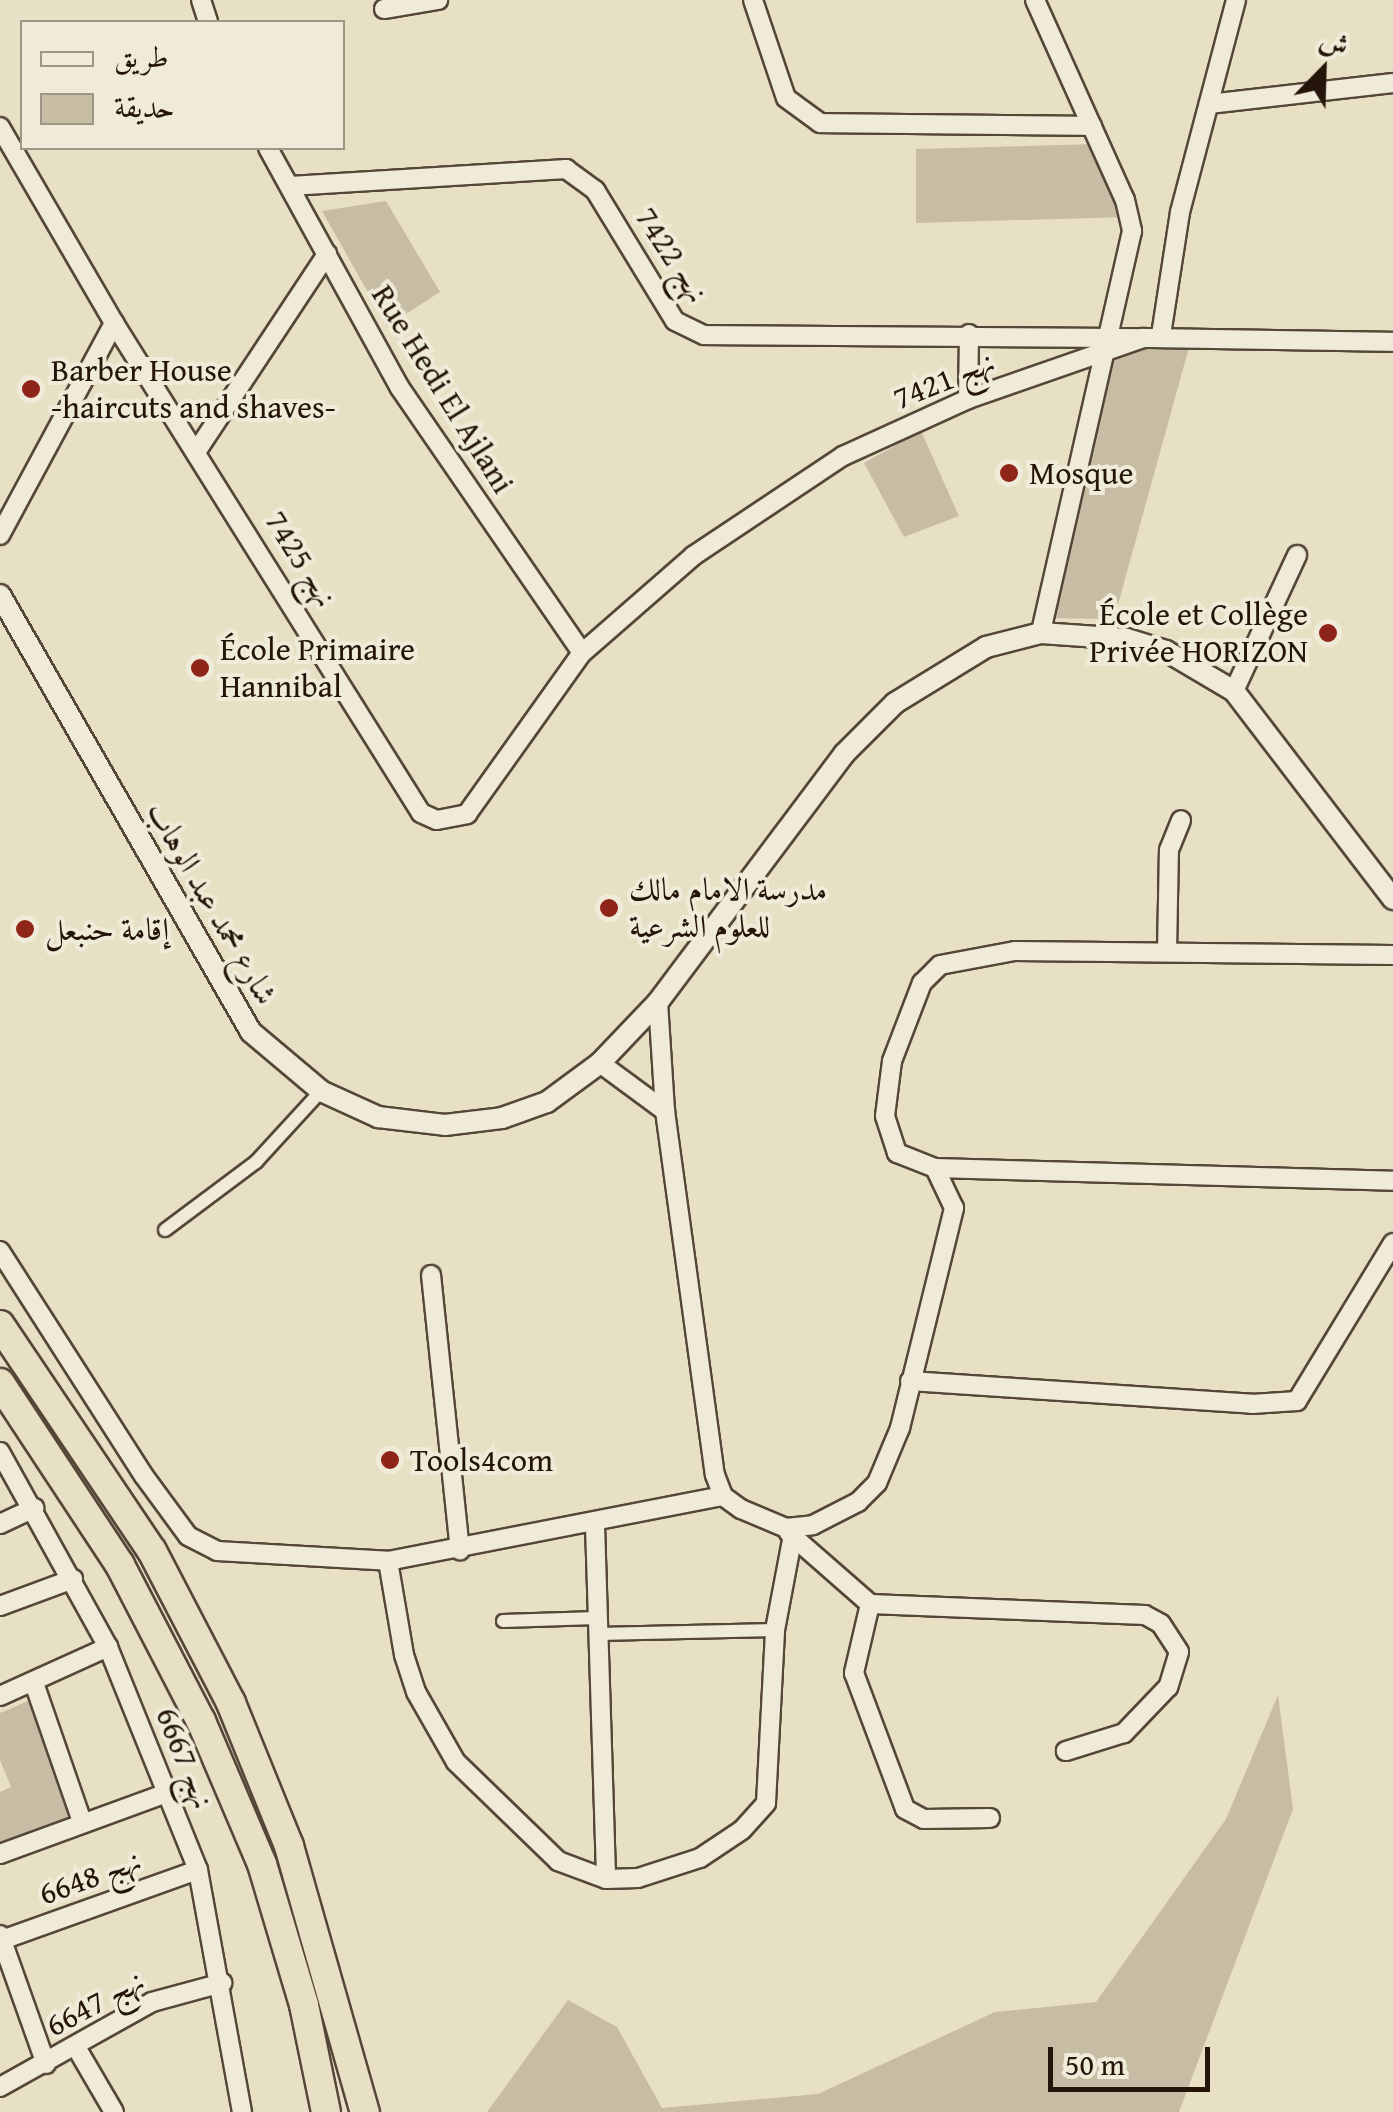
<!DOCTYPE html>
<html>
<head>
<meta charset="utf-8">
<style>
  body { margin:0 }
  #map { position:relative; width:1393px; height:2112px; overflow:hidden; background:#e8e0c5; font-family:"Gentium Book Plus",Amiri,serif }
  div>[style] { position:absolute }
  .green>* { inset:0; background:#c7bda5 }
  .roads { filter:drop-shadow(2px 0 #554738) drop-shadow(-2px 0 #554738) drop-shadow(0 2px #554738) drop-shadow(0 -2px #554738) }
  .pedestrian>* { height:12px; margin:-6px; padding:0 6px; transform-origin:6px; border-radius:6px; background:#f0ebd9 }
  .minor>* { height:18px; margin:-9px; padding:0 9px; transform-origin:9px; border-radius:9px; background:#f0ebd9 }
  .tertiary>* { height:20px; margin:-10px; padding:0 10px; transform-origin:10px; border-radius:10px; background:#f0ebd9 }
  .trunk>* { height:28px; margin:-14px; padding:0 14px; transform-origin:14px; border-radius:14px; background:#e8e0c5 }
  .dots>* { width:28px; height:28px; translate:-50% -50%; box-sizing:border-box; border:5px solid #f0ebd9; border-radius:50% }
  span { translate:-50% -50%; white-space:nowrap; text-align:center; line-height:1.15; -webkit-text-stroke:8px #f0ebd9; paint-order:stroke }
  .street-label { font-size:32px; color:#241409 }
  .poi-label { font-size:32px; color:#241409 }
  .left { translate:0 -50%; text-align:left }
  .right { translate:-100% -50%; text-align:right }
  .legend { position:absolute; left:20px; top:20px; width:325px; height:130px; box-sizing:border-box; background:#f0ebd9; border:2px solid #9e9586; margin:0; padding:12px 18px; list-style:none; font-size:30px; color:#241409 }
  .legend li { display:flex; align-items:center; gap:20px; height:50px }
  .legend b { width:50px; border:2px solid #9e9586 }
  .north { position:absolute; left:1273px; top:20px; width:100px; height:100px; -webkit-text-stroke:8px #f0ebd9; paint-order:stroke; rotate:23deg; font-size:28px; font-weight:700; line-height:40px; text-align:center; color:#241409 }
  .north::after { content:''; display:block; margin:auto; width:35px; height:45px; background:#241409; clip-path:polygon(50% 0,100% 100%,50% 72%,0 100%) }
  .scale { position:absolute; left:1048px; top:2047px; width:162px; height:45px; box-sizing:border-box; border:5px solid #241409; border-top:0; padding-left:12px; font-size:30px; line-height:35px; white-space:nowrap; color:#241409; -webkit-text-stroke:8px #f0ebd9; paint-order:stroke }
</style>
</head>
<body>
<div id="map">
  <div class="green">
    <div style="clip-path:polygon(1097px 144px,1126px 217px,916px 223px,916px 149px)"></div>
    <div style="clip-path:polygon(386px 201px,440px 292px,387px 326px,322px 211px)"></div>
    <div style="clip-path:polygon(1191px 340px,1114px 619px,1042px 618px,1105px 359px,1152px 342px)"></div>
    <div style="clip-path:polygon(921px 431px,959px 516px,904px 537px,864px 463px)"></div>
    <div style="clip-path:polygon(1278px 1695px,1293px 1809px,1179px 2112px,487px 2112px,568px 2000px,617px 2027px,662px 2108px,818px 2094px,995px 2012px,1096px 2002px,1226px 1819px)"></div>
    <div style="clip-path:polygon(28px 1701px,69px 1817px,0 1844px,0 1792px,11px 1787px,0 1760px,0 1713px)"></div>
  </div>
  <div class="roads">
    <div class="pedestrian">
      <div style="left:165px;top:1230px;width:114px;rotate:-36.8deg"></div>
      <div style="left:256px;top:1162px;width:96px;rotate:-47.5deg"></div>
      <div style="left:503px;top:1621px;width:94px;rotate:-1.8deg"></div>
      <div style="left:598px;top:1634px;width:177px;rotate:-1.3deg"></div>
    </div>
    <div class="minor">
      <div style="left:201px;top:0;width:23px;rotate:72deg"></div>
      <div style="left:753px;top:0;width:103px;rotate:71.4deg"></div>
      <div style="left:786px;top:98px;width:42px;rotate:36.3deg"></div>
      <div style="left:820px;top:123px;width:272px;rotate:0.6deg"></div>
      <div style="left:1035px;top:0;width:219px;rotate:65.8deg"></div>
      <div style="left:1125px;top:200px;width:32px;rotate:77deg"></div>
      <div style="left:1132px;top:231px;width:412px;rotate:102.8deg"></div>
      <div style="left:384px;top:9px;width:55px;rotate:-9.5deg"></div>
      <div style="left:1209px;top:104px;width:185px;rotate:-6.5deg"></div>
      <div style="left:0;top:127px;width:227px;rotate:59.8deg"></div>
      <div style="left:114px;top:323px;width:578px;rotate:57.93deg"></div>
      <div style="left:421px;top:813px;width:17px;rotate:24deg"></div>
      <div style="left:437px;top:820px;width:31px;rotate:-11deg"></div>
      <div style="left:467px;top:814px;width:198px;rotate:-54.5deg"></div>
      <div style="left:582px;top:653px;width:147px;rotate:-41.1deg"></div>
      <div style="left:693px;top:556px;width:180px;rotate:-33.7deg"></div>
      <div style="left:843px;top:456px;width:137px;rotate:-24.5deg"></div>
      <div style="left:968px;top:399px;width:185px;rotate:-19.2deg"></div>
      <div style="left:1143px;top:338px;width:250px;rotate:0.9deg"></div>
      <div style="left:268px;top:148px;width:274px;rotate:61.2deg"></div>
      <div style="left:400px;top:388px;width:321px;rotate:55.5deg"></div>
      <div style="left:290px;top:186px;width:277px;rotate:-3.5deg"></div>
      <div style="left:566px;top:169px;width:36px;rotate:36deg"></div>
      <div style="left:595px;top:190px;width:153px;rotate:58.6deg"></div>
      <div style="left:675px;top:321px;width:32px;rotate:26deg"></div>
      <div style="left:704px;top:335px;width:439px;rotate:0.4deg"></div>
      <div style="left:1161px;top:335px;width:124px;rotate:-81.2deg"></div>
      <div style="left:1180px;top:212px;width:219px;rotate:-75.2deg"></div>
      <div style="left:968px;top:399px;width:65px;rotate:-89.1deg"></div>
      <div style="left:198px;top:449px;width:234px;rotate:-56.5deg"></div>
      <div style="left:0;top:535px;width:241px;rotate:-61.7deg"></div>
      <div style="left:1234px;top:691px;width:150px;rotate:-65.1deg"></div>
      <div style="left:1167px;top:952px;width:102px;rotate:-88.9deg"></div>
      <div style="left:1169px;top:850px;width:32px;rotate:-68deg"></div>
      <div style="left:658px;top:1002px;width:109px;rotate:86.3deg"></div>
      <div style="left:665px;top:1111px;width:367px;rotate:82.2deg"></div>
      <div style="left:715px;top:1475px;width:22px;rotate:69deg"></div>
      <div style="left:723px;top:1496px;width:22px;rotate:36deg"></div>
      <div style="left:741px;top:1509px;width:49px;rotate:22.9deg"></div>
      <div style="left:786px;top:1528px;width:27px;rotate:-6deg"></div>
      <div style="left:813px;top:1525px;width:51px;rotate:-27.1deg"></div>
      <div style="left:858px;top:1502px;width:27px;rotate:-45deg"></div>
      <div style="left:877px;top:1483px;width:60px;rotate:-67.3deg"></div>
      <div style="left:900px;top:1428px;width:227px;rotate:-76.2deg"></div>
      <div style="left:954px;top:1208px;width:44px;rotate:-115.4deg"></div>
      <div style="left:935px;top:1168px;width:41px;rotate:-158.5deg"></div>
      <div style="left:897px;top:1153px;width:39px;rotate:-108deg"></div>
      <div style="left:885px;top:1116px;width:55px;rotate:-82.7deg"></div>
      <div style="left:892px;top:1061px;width:84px;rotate:-69deg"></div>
      <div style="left:922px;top:983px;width:25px;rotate:-45deg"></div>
      <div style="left:940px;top:965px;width:76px;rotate:-10.6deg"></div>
      <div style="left:1015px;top:951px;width:378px;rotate:0.6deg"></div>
      <div style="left:600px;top:1063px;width:81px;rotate:36.4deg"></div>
      <div style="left:935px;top:1168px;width:458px;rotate:1.6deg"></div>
      <div style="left:0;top:1251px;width:267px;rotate:57.4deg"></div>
      <div style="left:144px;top:1476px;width:74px;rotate:53.7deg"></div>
      <div style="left:188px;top:1536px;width:33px;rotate:27deg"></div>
      <div style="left:217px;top:1551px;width:171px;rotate:3.3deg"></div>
      <div style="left:388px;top:1561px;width:341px;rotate:-11deg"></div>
      <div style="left:431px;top:1275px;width:277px;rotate:84deg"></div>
      <div style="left:910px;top:1381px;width:343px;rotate:3.8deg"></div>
      <div style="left:1252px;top:1404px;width:45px;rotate:-3.8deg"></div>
      <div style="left:1297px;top:1401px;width:185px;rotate:-58.7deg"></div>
      <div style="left:0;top:1452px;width:223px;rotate:61deg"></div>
      <div style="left:108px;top:1647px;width:240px;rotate:68deg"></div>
      <div style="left:198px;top:1870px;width:246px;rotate:79.7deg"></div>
      <div style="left:0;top:1524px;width:38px;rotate:-25deg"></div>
      <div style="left:595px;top:1525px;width:354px;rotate:88.2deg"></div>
      <div style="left:789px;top:1533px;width:108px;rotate:41.2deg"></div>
      <div style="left:870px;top:1604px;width:275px;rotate:2.3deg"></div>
      <div style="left:1145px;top:1615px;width:18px;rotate:29deg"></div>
      <div style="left:1161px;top:1624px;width:33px;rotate:57deg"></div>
      <div style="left:1179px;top:1652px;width:37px;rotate:107deg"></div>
      <div style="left:1168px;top:1687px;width:64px;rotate:133.7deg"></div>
      <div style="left:1124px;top:1733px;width:61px;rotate:162.8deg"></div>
      <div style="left:388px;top:1561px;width:95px;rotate:80.3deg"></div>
      <div style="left:404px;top:1655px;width:39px;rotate:72deg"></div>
      <div style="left:416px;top:1692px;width:81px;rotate:60.3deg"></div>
      <div style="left:456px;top:1762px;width:142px;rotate:44.1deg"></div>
      <div style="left:558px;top:1861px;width:51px;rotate:20.6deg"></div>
      <div style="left:606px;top:1879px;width:32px;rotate:-2deg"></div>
      <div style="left:638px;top:1878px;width:65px;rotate:-17.9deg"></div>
      <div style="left:700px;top:1858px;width:50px;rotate:-33.7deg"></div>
      <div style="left:742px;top:1830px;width:36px;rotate:-48deg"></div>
      <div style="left:766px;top:1803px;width:173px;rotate:-87deg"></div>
      <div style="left:775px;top:1630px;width:92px;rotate:-79.3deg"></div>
      <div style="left:870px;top:1604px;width:71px;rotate:103.1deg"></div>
      <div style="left:854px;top:1673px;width:145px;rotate:69.4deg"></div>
      <div style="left:905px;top:1809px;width:21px;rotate:28deg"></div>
      <div style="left:924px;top:1819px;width:66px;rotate:-0.9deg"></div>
      <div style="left:0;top:1606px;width:78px;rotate:-20.3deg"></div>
      <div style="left:34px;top:1683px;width:147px;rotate:70.9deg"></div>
      <div style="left:0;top:1696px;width:119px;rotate:-24.4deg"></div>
      <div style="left:0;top:1854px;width:178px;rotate:-20.1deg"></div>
      <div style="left:0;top:1935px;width:137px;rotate:70.4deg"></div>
      <div style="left:2px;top:1940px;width:208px;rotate:-19.7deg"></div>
      <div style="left:76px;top:2047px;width:75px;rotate:59.7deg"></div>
      <div style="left:0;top:2087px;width:174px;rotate:-29.2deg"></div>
      <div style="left:152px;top:2002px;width:73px;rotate:-15.2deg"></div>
    </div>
    <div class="tertiary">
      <div style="left:0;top:595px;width:504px;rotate:60.13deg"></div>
      <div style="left:251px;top:1032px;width:92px;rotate:40.1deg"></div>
      <div style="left:321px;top:1091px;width:63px;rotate:24.5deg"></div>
      <div style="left:378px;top:1117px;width:67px;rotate:6.8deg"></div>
      <div style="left:445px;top:1125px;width:57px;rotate:-7deg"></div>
      <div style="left:502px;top:1118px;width:48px;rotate:-19.6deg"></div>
      <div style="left:547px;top:1102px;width:66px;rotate:-36.3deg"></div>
      <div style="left:600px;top:1063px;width:84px;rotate:-46.4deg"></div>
      <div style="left:658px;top:1002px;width:310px;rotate:-53.1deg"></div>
      <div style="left:844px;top:754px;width:72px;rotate:-45deg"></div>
      <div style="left:895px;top:703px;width:107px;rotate:-31.6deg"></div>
      <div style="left:986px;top:647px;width:57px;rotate:-14.3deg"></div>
      <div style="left:1041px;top:633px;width:86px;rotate:4deg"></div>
      <div style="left:1127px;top:639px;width:41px;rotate:17.1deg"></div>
      <div style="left:1166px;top:651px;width:79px;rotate:30.5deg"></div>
      <div style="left:1234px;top:691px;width:262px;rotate:52.6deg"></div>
    </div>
    <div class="trunk">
      <div style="left:0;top:1325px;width:272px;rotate:56.1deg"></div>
      <div style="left:152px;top:1551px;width:171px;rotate:62.5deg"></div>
      <div style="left:231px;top:1703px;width:154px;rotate:67.9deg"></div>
      <div style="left:289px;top:1846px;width:277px;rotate:74.1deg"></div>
      <div style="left:0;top:1383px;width:218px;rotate:56.6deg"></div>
      <div style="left:120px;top:1565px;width:176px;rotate:62.6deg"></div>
      <div style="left:201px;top:1721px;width:155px;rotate:66.9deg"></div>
      <div style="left:262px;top:1864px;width:147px;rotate:73.4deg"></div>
      <div style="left:304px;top:2005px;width:109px;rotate:78.4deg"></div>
    </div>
  </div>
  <div class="dots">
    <div style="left:31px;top:389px;background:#8f2418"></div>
    <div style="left:1009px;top:473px;background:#8f2418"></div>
    <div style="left:1328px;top:633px;background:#8f2418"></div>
    <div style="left:200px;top:668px;background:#8f2418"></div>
    <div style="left:609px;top:908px;background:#8f2418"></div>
    <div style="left:25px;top:929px;background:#8f2418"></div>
    <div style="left:390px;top:1460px;background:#8f2418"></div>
  </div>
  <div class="street-label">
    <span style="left:672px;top:255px;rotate:57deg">نهج 7422</span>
    <span style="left:944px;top:380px;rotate:-22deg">نهج 7421</span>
    <span style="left:443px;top:389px;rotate:58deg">Rue Hedi El Ajlani</span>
    <span style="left:301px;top:559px;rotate:58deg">نهج 7425</span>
    <span style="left:212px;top:903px;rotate:60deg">شارع محمد عبد الوهاب</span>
    <span style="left:185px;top:1758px;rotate:68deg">نهج 6667</span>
    <span style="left:90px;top:1877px;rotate:-20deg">نهج 6648</span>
    <span style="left:95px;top:2003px;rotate:-28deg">نهج 6647</span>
  </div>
  <div class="poi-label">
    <span class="left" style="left:51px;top:389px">Barber House<br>-haircuts and shaves-</span>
    <span class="left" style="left:1029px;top:473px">Mosque</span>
    <span class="right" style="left:1308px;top:633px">École et Collège<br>Privée HORIZON</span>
    <span class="left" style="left:220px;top:668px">École Primaire<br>Hannibal</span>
    <span class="left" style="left:629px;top:908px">مدرسة الامام مالك<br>للعلوم الشرعية</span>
    <span class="left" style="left:45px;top:929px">إقامة حنبعل</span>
    <span class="left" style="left:410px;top:1460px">Tools4com</span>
  </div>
  <ul class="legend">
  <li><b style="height:12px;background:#f0ebd9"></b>طريق</li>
  <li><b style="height:28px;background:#c7bda5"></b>حديقة</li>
  </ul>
  <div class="north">ش</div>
  <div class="scale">50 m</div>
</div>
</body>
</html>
